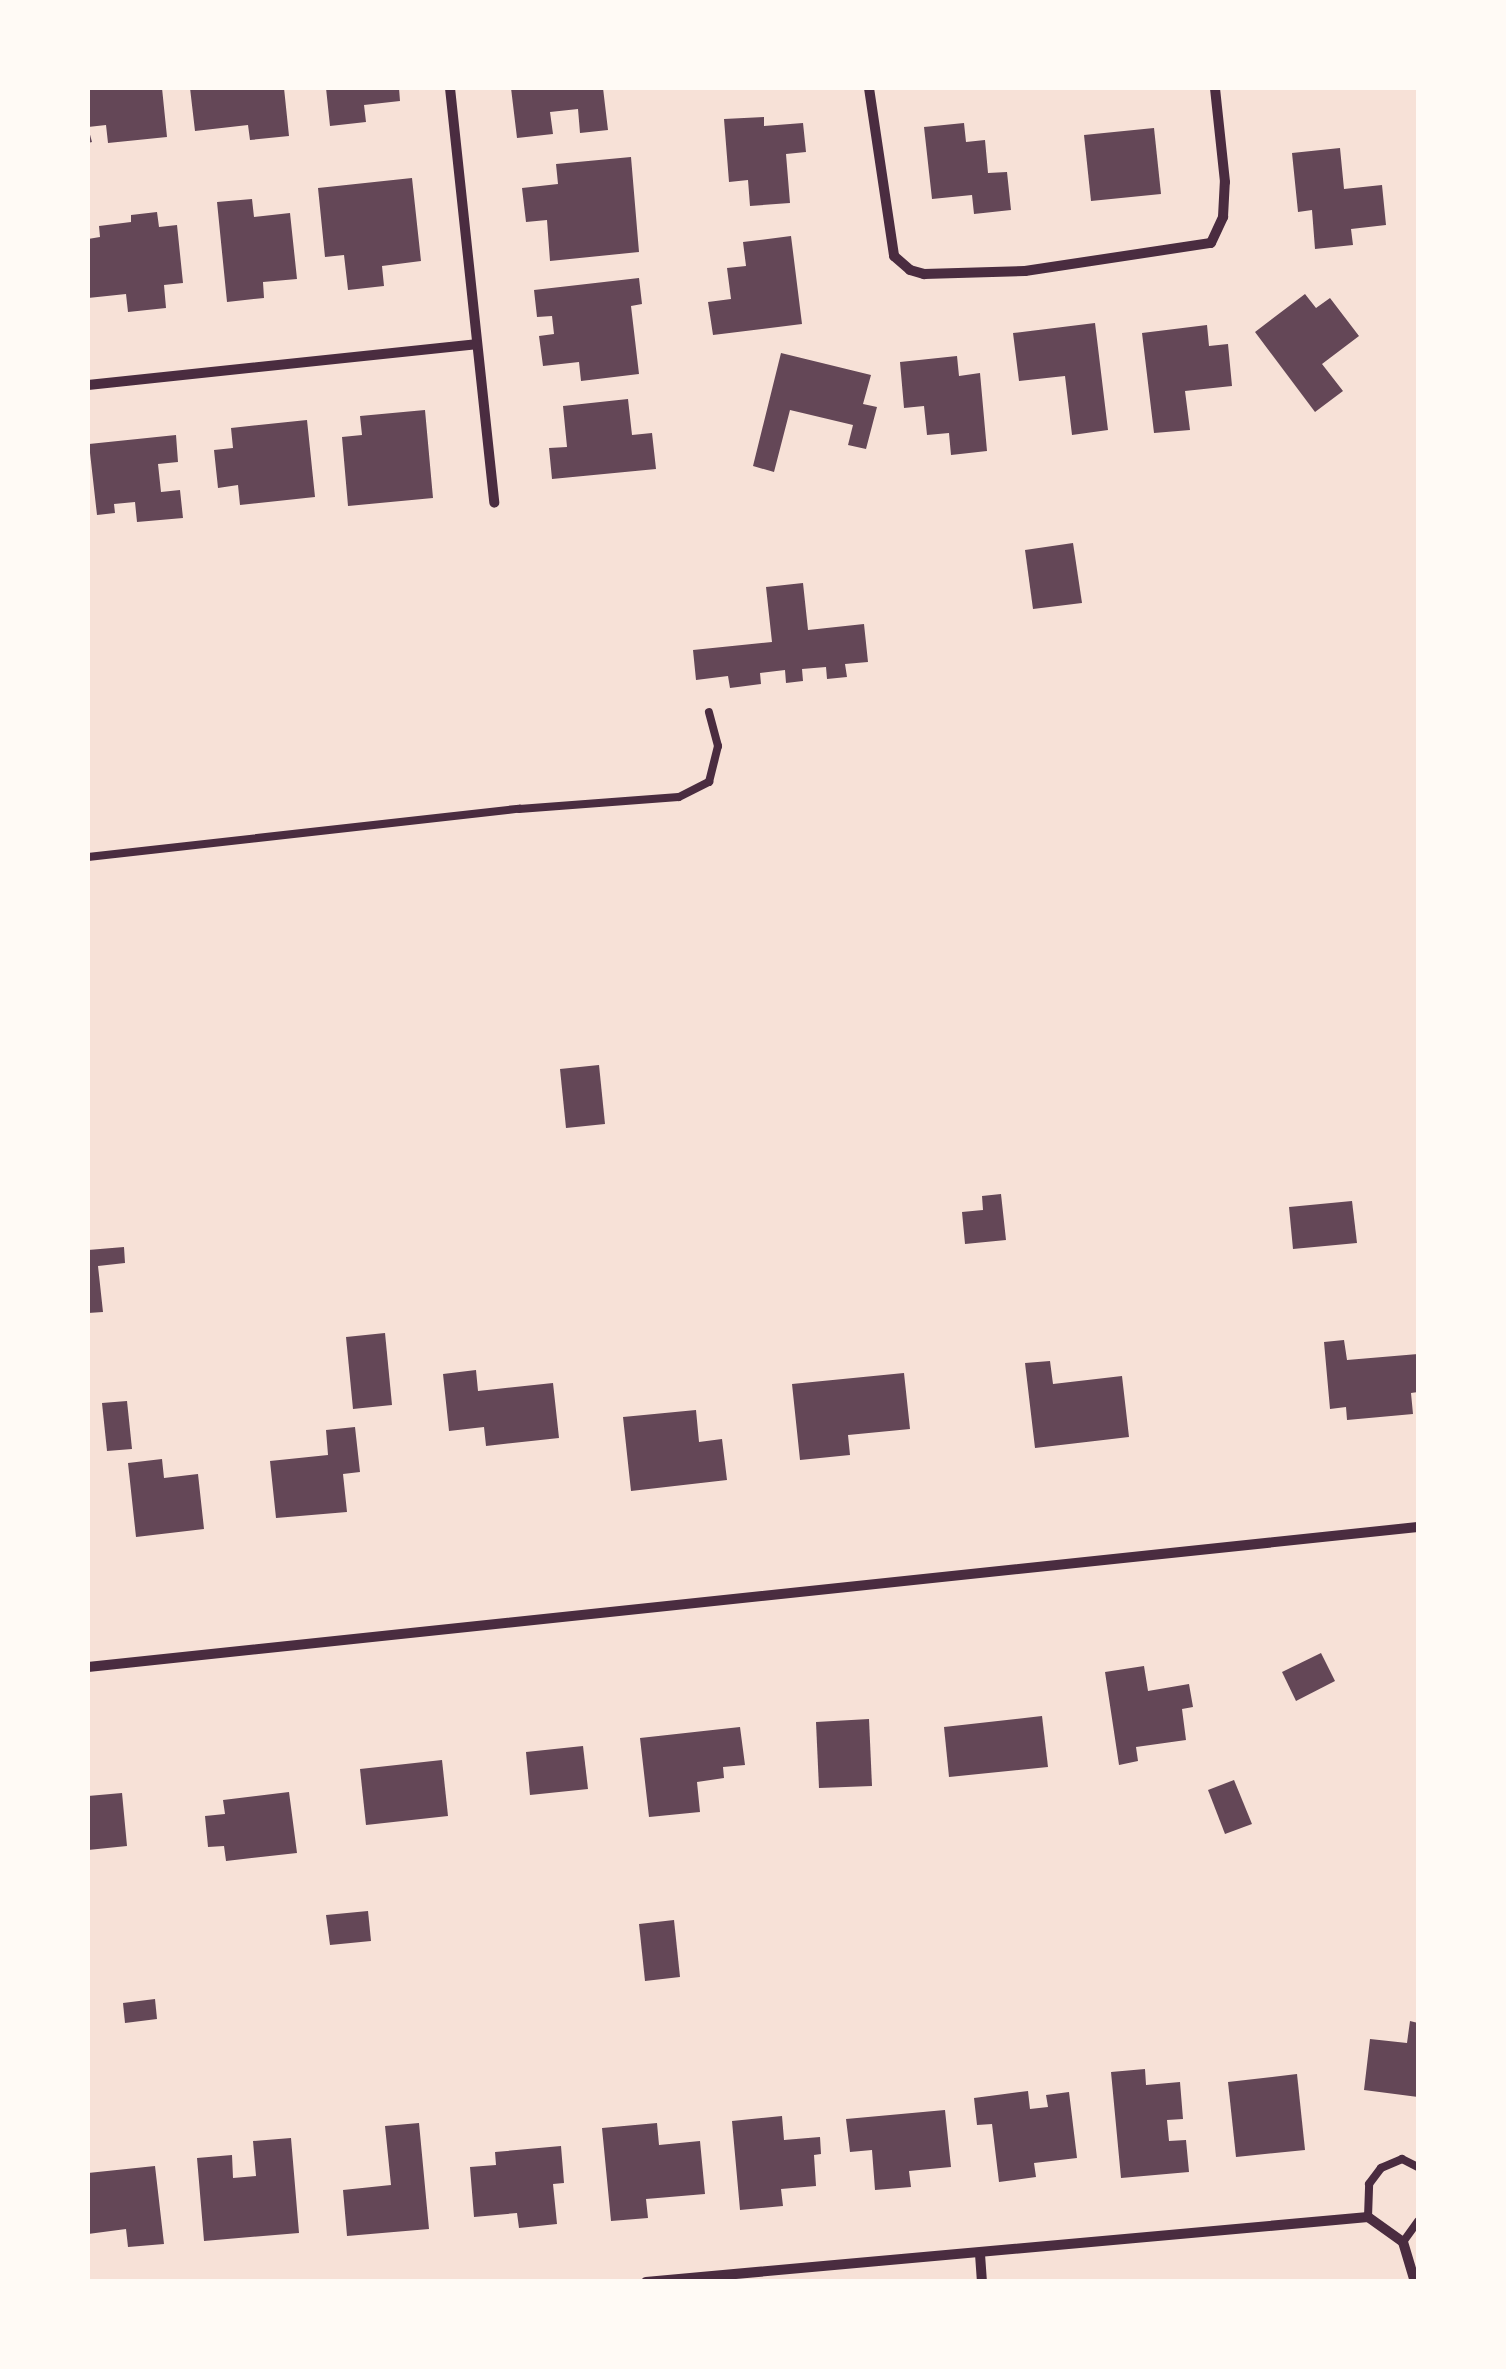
<!DOCTYPE html>
<html>
<head>
<meta charset="utf-8">
<style>
  body { margin:0 }
  #map { position:relative; width:1506px; height:2369px; overflow:hidden; background:#f7e1d7; font-family:Rubik,sans-serif }
  div>[style] { position:absolute }
  .building>* { inset:0; background:#644757 }
  .service>* { height:8px; margin:-4px; padding:0 4px; transform-origin:4px; border-radius:4px; background:#4a2c40 }
  .minor>* { height:10px; margin:-5px; padding:0 5px; transform-origin:5px; border-radius:5px; background:#4a2c40 }
  span { translate:-50% -50%; white-space:nowrap; text-align:center; line-height:1.15; -webkit-text-stroke:9px #fffaf5; paint-order:stroke }
  .frame { position:absolute; inset:0; border:90px solid #fffaf5; pointer-events:none }
</style>
</head>
<body>
<div id="map">
  <div class="building">
    <div style="clip-path:polygon(88px 88px,162px 88px,167px 137px,108px 143px,106px 125px,88px 127px,92px 142px,88px 143px)"></div>
    <div style="clip-path:polygon(190px 88px,284px 88px,289px 136px,250px 140px,248px 125px,195px 131px)"></div>
    <div style="clip-path:polygon(326px 88px,399px 88px,400px 101px,364px 105px,366px 122px,330px 126px)"></div>
    <div style="clip-path:polygon(511px 88px,603px 88px,608px 130px,580px 133px,578px 109px,550px 112px,553px 134px,517px 138px)"></div>
    <div style="clip-path:polygon(764px 117px,764px 126px,803px 123px,806px 152px,786px 154px,790px 203px,750px 206px,748px 180px,729px 182px,724px 119px)"></div>
    <div style="clip-path:polygon(964px 123px,966px 142px,985px 140px,988px 173px,1007px 172px,1011px 210px,974px 214px,972px 195px,932px 199px,924px 127px)"></div>
    <div style="clip-path:polygon(1154px 128px,1161px 194px,1091px 201px,1084px 135px)"></div>
    <div style="clip-path:polygon(1340px 148px,1344px 189px,1382px 185px,1386px 225px,1351px 229px,1353px 245px,1315px 249px,1312px 210px,1298px 212px,1292px 153px)"></div>
    <div style="clip-path:polygon(631px 157px,639px 252px,550px 261px,547px 220px,526px 222px,522px 188px,558px 184px,556px 164px)"></div>
    <div style="clip-path:polygon(412px 178px,421px 261px,382px 266px,384px 286px,348px 290px,344px 255px,325px 257px,318px 188px)"></div>
    <div style="clip-path:polygon(252px 199px,254px 217px,290px 213px,297px 279px,263px 282px,264px 298px,227px 302px,217px 202px)"></div>
    <div style="clip-path:polygon(157px 212px,159px 227px,177px 225px,183px 283px,164px 285px,166px 308px,128px 312px,126px 294px,88px 298px,88px 239px,100px 237px,99px 226px,131px 222px,131px 215px)"></div>
    <div style="clip-path:polygon(791px 236px,802px 324px,713px 335px,708px 302px,731px 299px,727px 268px,746px 266px,743px 242px)"></div>
    <div style="clip-path:polygon(639px 278px,642px 304px,631px 306px,639px 374px,581px 381px,579px 362px,543px 366px,539px 336px,554px 334px,552px 316px,537px 317px,534px 290px)"></div>
    <div style="clip-path:polygon(1305px 294px,1316px 308px,1330px 298px,1359px 336px,1322px 364px,1343px 391px,1315px 412px,1255px 332px)"></div>
    <div style="clip-path:polygon(1095px 323px,1108px 430px,1072px 435px,1065px 376px,1019px 381px,1013px 333px)"></div>
    <div style="clip-path:polygon(1207px 325px,1209px 346px,1228px 344px,1232px 386px,1185px 391px,1190px 430px,1154px 433px,1142px 333px)"></div>
    <div style="clip-path:polygon(781px 353px,871px 375px,863px 404px,877px 407px,866px 449px,848px 445px,853px 425px,790px 410px,774px 472px,753px 466px)"></div>
    <div style="clip-path:polygon(957px 356px,959px 376px,980px 373px,987px 451px,951px 455px,949px 433px,927px 435px,924px 406px,904px 408px,900px 362px)"></div>
    <div style="clip-path:polygon(628px 399px,632px 435px,652px 433px,656px 469px,552px 479px,549px 448px,567px 447px,563px 406px)"></div>
    <div style="clip-path:polygon(425px 410px,433px 498px,348px 506px,342px 437px,362px 435px,360px 416px)"></div>
    <div style="clip-path:polygon(307px 420px,315px 497px,240px 505px,238px 485px,218px 488px,214px 450px,233px 448px,231px 428px)"></div>
    <div style="clip-path:polygon(176px 435px,178px 462px,158px 464px,161px 492px,180px 490px,183px 518px,137px 522px,135px 502px,114px 504px,115px 513px,97px 515px,89px 444px)"></div>
    <div style="clip-path:polygon(1073px 543px,1082px 603px,1033px 609px,1025px 550px)"></div>
    <div style="clip-path:polygon(803px 583px,808px 630px,864px 624px,868px 662px,845px 664px,847px 677px,827px 679px,826px 667px,802px 669px,803px 681px,786px 683px,785px 670px,760px 673px,761px 684px,730px 688px,728px 676px,696px 680px,693px 650px,772px 642px,766px 587px)"></div>
    <div style="clip-path:polygon(599px 1065px,605px 1124px,566px 1128px,560px 1069px)"></div>
    <div style="clip-path:polygon(1001px 1194px,1006px 1240px,965px 1244px,962px 1212px,983px 1210px,982px 1196px)"></div>
    <div style="clip-path:polygon(1352px 1201px,1357px 1243px,1293px 1249px,1289px 1207px)"></div>
    <div style="clip-path:polygon(124px 1247px,125px 1263px,98px 1266px,103px 1312px,88px 1313px,88px 1250px)"></div>
    <div style="clip-path:polygon(385px 1333px,392px 1405px,353px 1409px,346px 1337px)"></div>
    <div style="clip-path:polygon(1344px 1340px,1347px 1360px,1418px 1354px,1418px 1392px,1411px 1393px,1413px 1414px,1347px 1420px,1346px 1407px,1330px 1409px,1324px 1342px)"></div>
    <div style="clip-path:polygon(1050px 1361px,1053px 1384px,1122px 1376px,1129px 1437px,1035px 1448px,1025px 1363px)"></div>
    <div style="clip-path:polygon(476px 1370px,478px 1391px,553px 1383px,559px 1438px,486px 1446px,484px 1427px,449px 1431px,443px 1374px)"></div>
    <div style="clip-path:polygon(904px 1373px,910px 1429px,848px 1435px,850px 1455px,800px 1460px,792px 1384px)"></div>
    <div style="clip-path:polygon(127px 1401px,132px 1449px,107px 1451px,102px 1403px)"></div>
    <div style="clip-path:polygon(696px 1410px,699px 1442px,722px 1439px,727px 1480px,631px 1491px,623px 1417px)"></div>
    <div style="clip-path:polygon(355px 1427px,360px 1472px,343px 1474px,347px 1512px,276px 1518px,270px 1461px,328px 1455px,326px 1430px)"></div>
    <div style="clip-path:polygon(162px 1459px,164px 1478px,198px 1474px,204px 1529px,136px 1537px,128px 1463px)"></div>
    <div style="clip-path:polygon(1321px 1653px,1335px 1681px,1296px 1701px,1282px 1672px)"></div>
    <div style="clip-path:polygon(1144px 1666px,1148px 1691px,1189px 1684px,1193px 1707px,1182px 1709px,1186px 1740px,1136px 1747px,1138px 1761px,1119px 1765px,1105px 1672px)"></div>
    <div style="clip-path:polygon(1042px 1716px,1048px 1767px,949px 1777px,944px 1727px)"></div>
    <div style="clip-path:polygon(869px 1719px,872px 1786px,819px 1788px,816px 1722px)"></div>
    <div style="clip-path:polygon(740px 1727px,745px 1765px,723px 1767px,724px 1778px,697px 1782px,700px 1812px,649px 1817px,640px 1738px)"></div>
    <div style="clip-path:polygon(583px 1746px,588px 1789px,530px 1795px,526px 1752px)"></div>
    <div style="clip-path:polygon(442px 1760px,448px 1816px,366px 1825px,360px 1769px)"></div>
    <div style="clip-path:polygon(1234px 1780px,1252px 1824px,1225px 1834px,1208px 1790px)"></div>
    <div style="clip-path:polygon(289px 1792px,297px 1853px,226px 1861px,224px 1846px,208px 1847px,205px 1816px,225px 1814px,223px 1800px)"></div>
    <div style="clip-path:polygon(122px 1793px,127px 1846px,88px 1850px,88px 1796px)"></div>
    <div style="clip-path:polygon(368px 1911px,371px 1941px,330px 1945px,326px 1915px)"></div>
    <div style="clip-path:polygon(674px 1920px,680px 1977px,645px 1981px,639px 1924px)"></div>
    <div style="clip-path:polygon(155px 1999px,157px 2019px,125px 2023px,123px 2003px)"></div>
    <div style="clip-path:polygon(1410px 2021px,1418px 2023px,1418px 2097px,1364px 2090px,1370px 2039px,1407px 2043px)"></div>
    <div style="clip-path:polygon(1145px 2069px,1146px 2085px,1180px 2082px,1183px 2119px,1167px 2120px,1169px 2141px,1186px 2140px,1189px 2172px,1121px 2178px,1111px 2072px)"></div>
    <div style="clip-path:polygon(1297px 2074px,1305px 2150px,1236px 2157px,1228px 2082px)"></div>
    <div style="clip-path:polygon(1028px 2091px,1030px 2109px,1048px 2107px,1046px 2095px,1069px 2092px,1077px 2158px,1034px 2163px,1036px 2177px,999px 2182px,992px 2124px,977px 2125px,974px 2098px)"></div>
    <div style="clip-path:polygon(945px 2110px,951px 2167px,909px 2171px,911px 2187px,875px 2190px,872px 2150px,850px 2152px,846px 2119px)"></div>
    <div style="clip-path:polygon(782px 2116px,784px 2140px,820px 2137px,821px 2154px,814px 2155px,816px 2186px,781px 2189px,783px 2206px,740px 2210px,732px 2121px)"></div>
    <div style="clip-path:polygon(419px 2123px,429px 2229px,347px 2236px,343px 2190px,391px 2185px,385px 2126px)"></div>
    <div style="clip-path:polygon(657px 2123px,659px 2145px,700px 2141px,705px 2194px,646px 2199px,648px 2218px,611px 2221px,602px 2128px)"></div>
    <div style="clip-path:polygon(291px 2138px,299px 2233px,204px 2241px,197px 2158px,232px 2155px,233px 2178px,256px 2176px,253px 2141px)"></div>
    <div style="clip-path:polygon(561px 2146px,564px 2183px,553px 2184px,557px 2224px,519px 2228px,517px 2213px,474px 2217px,470px 2167px,496px 2165px,495px 2152px)"></div>
    <div style="clip-path:polygon(155px 2166px,164px 2244px,128px 2247px,126px 2229px,88px 2234px,88px 2173px)"></div>
  </div>
  <div class="service">
    <div style="left:88px;top:857px;width:434px;rotate:-6.4deg"></div>
    <div style="left:519px;top:809px;width:160px;rotate:-4.3deg"></div>
    <div style="left:679px;top:797px;width:34px;rotate:-27deg"></div>
    <div style="left:709px;top:782px;width:37px;rotate:-76deg"></div>
    <div style="left:718px;top:746px;width:35px;rotate:-105deg"></div>
    <div style="left:1368px;top:2217px;width:33px;rotate:-88deg"></div>
    <div style="left:1369px;top:2184px;width:20px;rotate:-53deg"></div>
    <div style="left:1381px;top:2168px;width:23px;rotate:-23deg"></div>
    <div style="left:1402px;top:2159px;width:18px;rotate:27deg"></div>
    <div style="left:1403px;top:2242px;width:26px;rotate:-54deg"></div>
  </div>
  <div class="minor">
    <div style="left:450px;top:88px;width:417px;rotate:83.9deg"></div>
    <div style="left:869px;top:88px;width:170px;rotate:81.5deg"></div>
    <div style="left:894px;top:256px;width:21px;rotate:41deg"></div>
    <div style="left:910px;top:270px;width:15px;rotate:16deg"></div>
    <div style="left:924px;top:274px;width:101px;rotate:-1.7deg"></div>
    <div style="left:1025px;top:271px;width:188px;rotate:-8.6deg"></div>
    <div style="left:1211px;top:243px;width:29px;rotate:-65deg"></div>
    <div style="left:1223px;top:217px;width:35px;rotate:-87deg"></div>
    <div style="left:1225px;top:182px;width:95px;rotate:-96.1deg"></div>
    <div style="left:88px;top:385px;width:390px;rotate:-6deg"></div>
    <div style="left:88px;top:1667px;width:1337px;rotate:-6.01deg"></div>
    <div style="left:980px;top:2254px;width:28px;rotate:86deg"></div>
    <div style="left:646px;top:2282px;width:725px;rotate:-5.14deg"></div>
    <div style="left:1368px;top:2217px;width:43px;rotate:35.5deg"></div>
    <div style="left:1403px;top:2242px;width:42px;rotate:73.3deg"></div>
  </div>
  <div class="frame"></div>
</div>
</body>
</html>
